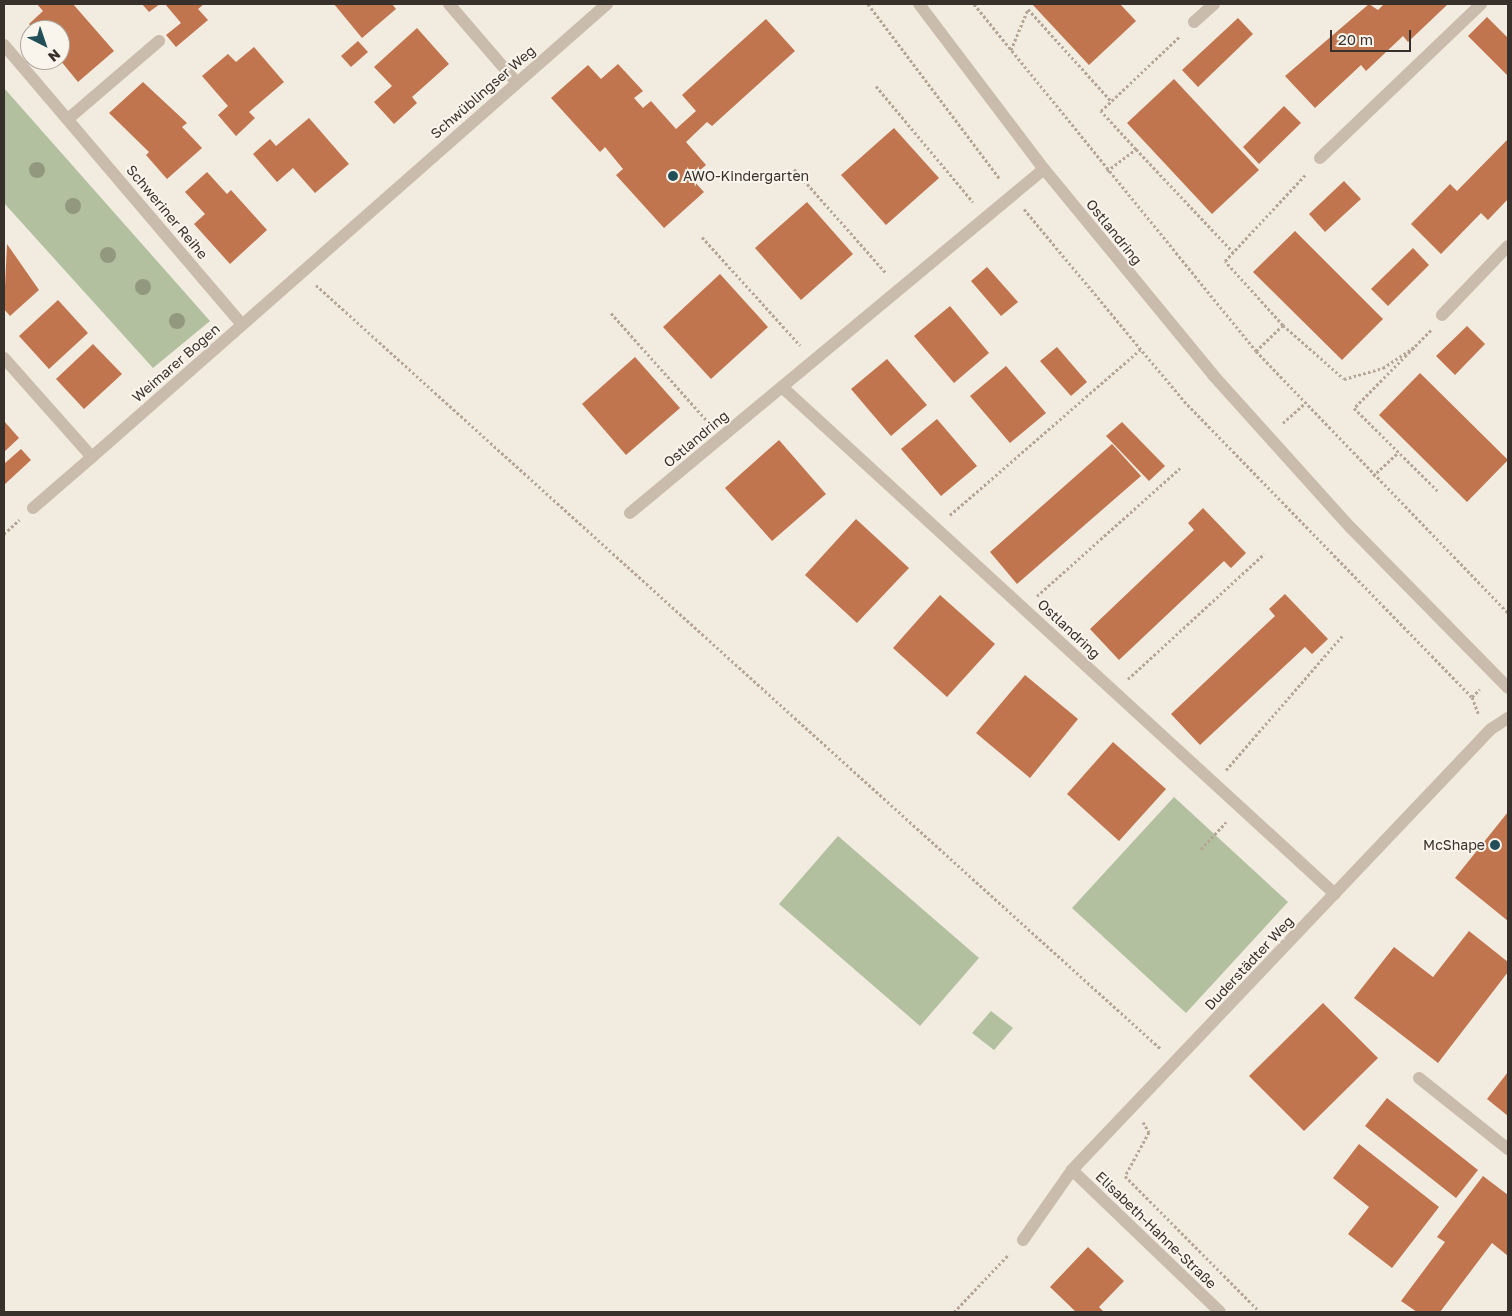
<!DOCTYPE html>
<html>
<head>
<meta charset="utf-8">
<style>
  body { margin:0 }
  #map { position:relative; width:1512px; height:1316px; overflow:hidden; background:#f2ebdf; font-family:"Golos Text",sans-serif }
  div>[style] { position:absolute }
  .green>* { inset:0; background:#b2c0a0 }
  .building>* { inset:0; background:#c0754f }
  .path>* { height:3px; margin-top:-1.5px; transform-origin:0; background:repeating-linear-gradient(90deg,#b5a696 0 2.5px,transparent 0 5px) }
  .minor>* { height:12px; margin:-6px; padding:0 6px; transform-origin:6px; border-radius:6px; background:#cabcac }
  .trees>* { width:16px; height:16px; margin:-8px; border-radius:50%; background:#92987e }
  .dots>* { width:14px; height:14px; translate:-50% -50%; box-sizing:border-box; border:2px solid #f9f4ec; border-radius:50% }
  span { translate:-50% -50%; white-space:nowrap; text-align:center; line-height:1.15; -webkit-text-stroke:4px #f9f4ec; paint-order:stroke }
  .street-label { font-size:14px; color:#38302a }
  .poi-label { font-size:14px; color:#38302a }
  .left { translate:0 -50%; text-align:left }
  .right { translate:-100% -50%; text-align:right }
  .frame { position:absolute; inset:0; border:5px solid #38302a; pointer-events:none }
  .north { position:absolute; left:20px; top:20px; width:50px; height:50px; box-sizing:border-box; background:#f9f4ec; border:1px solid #aca69e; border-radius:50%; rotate:139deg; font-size:14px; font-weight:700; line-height:20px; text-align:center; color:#38302a }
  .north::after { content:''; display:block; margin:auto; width:18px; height:22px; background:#224f58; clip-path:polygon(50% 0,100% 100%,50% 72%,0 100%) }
  .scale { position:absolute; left:1330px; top:30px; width:81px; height:22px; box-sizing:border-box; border:2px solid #38302a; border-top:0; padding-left:6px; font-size:15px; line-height:18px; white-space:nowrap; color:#38302a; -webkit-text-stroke:4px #f9f4ec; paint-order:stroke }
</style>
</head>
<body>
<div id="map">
  <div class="green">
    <div style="clip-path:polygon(4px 88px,210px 321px,153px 368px,4px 203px)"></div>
    <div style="clip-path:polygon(1174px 797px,1288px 902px,1186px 1013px,1072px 908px)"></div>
    <div style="clip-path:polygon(838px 836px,979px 958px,920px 1026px,779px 904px)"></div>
    <div style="clip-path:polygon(991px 1011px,1013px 1028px,994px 1050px,972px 1033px)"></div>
  </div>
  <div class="building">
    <div style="clip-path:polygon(37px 4px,73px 4px,114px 51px,78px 82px,60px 60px,60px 30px,34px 30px,29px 24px,43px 11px)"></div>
    <div style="clip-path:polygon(142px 4px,160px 4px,149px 12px)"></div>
    <div style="clip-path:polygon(165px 4px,204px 4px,198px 9px,208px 20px,176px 47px,166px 35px,181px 23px)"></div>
    <div style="clip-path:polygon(334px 4px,392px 4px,396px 9px,362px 38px)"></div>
    <div style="clip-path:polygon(1032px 4px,1120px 4px,1136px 21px,1089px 65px)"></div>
    <div style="clip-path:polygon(1369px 4px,1378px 10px,1384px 4px,1447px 5px,1408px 42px,1403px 36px,1366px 71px,1361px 65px,1315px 108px,1285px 76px)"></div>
    <div style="clip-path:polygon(1487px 17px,1508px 38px,1508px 76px,1468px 36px)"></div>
    <div style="clip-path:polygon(1238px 18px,1253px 34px,1198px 87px,1182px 70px)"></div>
    <div style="clip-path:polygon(766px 19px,795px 51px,712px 126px,707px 122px,686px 142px,706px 165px,691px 178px,704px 192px,664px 228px,616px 175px,623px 169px,605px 147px,600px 152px,551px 98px,588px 65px,601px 79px,618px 64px,643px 91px,634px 98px,643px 108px,651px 101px,676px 129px,696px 111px,682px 95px)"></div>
    <div style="clip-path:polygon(417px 28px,449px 64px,412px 97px,417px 103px,394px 124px,374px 102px,392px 86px,374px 67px)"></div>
    <div style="clip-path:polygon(358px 41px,368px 52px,351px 67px,341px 56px)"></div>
    <div style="clip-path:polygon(254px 47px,284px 82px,249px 112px,255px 118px,236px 136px,218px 115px,228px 106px,202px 76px,228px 54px,236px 62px)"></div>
    <div style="clip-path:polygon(1174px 79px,1259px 170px,1212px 214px,1127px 123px)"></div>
    <div style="clip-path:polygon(143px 82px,187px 123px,182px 127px,202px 148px,167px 179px,146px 155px,149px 152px,109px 113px)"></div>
    <div style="clip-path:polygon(1284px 106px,1301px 123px,1259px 164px,1243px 147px)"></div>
    <div style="clip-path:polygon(309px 118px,349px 164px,315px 193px,293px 168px,277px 182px,253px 154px,270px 139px,276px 146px)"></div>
    <div style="clip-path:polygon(894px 128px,939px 178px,886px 225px,841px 175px)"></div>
    <div style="clip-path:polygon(1508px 139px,1508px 199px,1488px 220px,1481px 213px,1441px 254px,1411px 224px,1450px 184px,1457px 191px)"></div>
    <div style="clip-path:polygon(207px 172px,227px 194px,231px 190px,267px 230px,230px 264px,194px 224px,205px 214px,185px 192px)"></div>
    <div style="clip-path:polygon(1344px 181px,1361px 199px,1325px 232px,1309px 214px)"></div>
    <div style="clip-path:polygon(807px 202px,853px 254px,801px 300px,755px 248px)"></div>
    <div style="clip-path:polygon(1295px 231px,1383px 319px,1342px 360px,1253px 272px)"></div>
    <div style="clip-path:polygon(7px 244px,39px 290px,10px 316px,4px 309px)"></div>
    <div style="clip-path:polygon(1413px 248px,1429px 265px,1388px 306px,1371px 289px)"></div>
    <div style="clip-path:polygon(987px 267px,1018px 302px,1001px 316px,971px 281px)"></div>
    <div style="clip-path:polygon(720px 274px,768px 327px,711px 379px,663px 327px)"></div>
    <div style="clip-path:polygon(58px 300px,88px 333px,49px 369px,19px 336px)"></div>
    <div style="clip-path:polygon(950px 306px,989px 353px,954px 383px,914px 336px)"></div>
    <div style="clip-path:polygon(1467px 326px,1485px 344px,1455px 375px,1436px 356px)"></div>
    <div style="clip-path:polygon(93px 344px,122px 374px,84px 409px,56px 379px)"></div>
    <div style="clip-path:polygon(1057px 347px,1087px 382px,1071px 396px,1040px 361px)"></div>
    <div style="clip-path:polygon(635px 357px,680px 408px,626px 455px,582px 404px)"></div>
    <div style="clip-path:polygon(887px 359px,927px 405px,891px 436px,851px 389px)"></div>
    <div style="clip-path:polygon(1006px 366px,1046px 413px,1010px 443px,970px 396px)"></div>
    <div style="clip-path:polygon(1420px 373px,1508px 460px,1467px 502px,1379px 415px)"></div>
    <div style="clip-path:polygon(937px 419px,977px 466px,941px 496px,901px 449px)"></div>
    <div style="clip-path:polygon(4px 421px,19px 438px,4px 452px)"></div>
    <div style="clip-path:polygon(1122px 422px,1165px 466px,1149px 481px,1106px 436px)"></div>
    <div style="clip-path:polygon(779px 440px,826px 494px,772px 541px,725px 488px)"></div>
    <div style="clip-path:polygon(1112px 444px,1141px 476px,1017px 584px,990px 552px)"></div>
    <div style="clip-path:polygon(21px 449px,31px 460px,4px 485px,4px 464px)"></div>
    <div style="clip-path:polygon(1203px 508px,1246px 553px,1231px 568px,1224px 561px,1119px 660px,1090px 629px,1194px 530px,1188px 523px)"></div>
    <div style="clip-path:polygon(856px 519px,909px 568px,857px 623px,805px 575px)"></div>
    <div style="clip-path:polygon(1285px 594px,1328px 639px,1312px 654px,1305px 647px,1200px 745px,1171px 714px,1275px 616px,1269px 609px)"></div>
    <div style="clip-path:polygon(940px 595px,995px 644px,947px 697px,893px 648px)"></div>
    <div style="clip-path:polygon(1025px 675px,1078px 719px,1030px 778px,976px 733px)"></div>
    <div style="clip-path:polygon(1113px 742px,1166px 789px,1119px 841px,1067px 794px)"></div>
    <div style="clip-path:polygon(1508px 812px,1508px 921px,1455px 878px)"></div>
    <div style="clip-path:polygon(1469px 931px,1508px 962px,1508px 972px,1438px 1063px,1354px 998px,1394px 947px,1433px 977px)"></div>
    <div style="clip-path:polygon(1323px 1003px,1378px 1058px,1304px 1131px,1249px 1076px)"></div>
    <div style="clip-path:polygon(1508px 1072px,1508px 1116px,1487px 1099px)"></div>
    <div style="clip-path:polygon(1387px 1098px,1478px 1170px,1456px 1198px,1365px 1126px)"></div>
    <div style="clip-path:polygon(1359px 1144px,1439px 1207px,1392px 1268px,1348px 1234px,1369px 1207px,1333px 1178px)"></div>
    <div style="clip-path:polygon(1483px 1176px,1508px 1195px,1508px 1256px,1492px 1243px,1440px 1312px,1417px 1312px,1401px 1301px,1445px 1242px,1437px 1237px)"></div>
    <div style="clip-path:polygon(1088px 1247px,1124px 1281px,1099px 1307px,1104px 1312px,1076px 1312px,1050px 1287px)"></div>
  </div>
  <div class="path">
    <div style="left:868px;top:4px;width:219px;rotate:53deg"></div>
    <div style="left:974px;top:4px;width:447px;rotate:50.9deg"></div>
    <div style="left:1256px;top:351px;width:364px;rotate:46.1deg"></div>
    <div style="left:1011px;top:50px;width:44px;rotate:-67.5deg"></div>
    <div style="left:1028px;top:9px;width:125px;rotate:47.9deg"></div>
    <div style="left:876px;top:86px;width:151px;rotate:50.1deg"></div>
    <div style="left:1136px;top:149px;width:141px;rotate:46.7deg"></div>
    <div style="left:794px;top:169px;width:139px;rotate:48.5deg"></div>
    <div style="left:1107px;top:171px;width:36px;rotate:-37deg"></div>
    <div style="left:1136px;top:149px;width:52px;rotate:-132.6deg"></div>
    <div style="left:1101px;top:111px;width:109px;rotate:-43.5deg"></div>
    <div style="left:1024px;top:209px;width:250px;rotate:50.2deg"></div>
    <div style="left:1184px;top:401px;width:413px;rotate:45.8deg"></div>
    <div style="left:1472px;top:697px;width:19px;rotate:69deg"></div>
    <div style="left:702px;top:237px;width:146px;rotate:47.8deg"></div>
    <div style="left:316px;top:285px;width:1139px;rotate:42.12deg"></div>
    <div style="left:611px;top:313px;width:146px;rotate:48.3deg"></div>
    <div style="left:1283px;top:325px;width:81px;rotate:41.5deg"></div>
    <div style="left:1344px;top:379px;width:41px;rotate:-15.8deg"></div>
    <div style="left:1383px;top:368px;width:40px;rotate:-34deg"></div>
    <div style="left:1431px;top:330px;width:110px;rotate:134.6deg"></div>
    <div style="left:1354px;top:408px;width:118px;rotate:44.7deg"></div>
    <div style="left:1256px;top:351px;width:37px;rotate:-44deg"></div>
    <div style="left:1283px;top:325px;width:86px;rotate:-132.2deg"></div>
    <div style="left:1225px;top:261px;width:120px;rotate:-47deg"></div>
    <div style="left:1283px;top:423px;width:30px;rotate:-42deg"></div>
    <div style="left:1373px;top:476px;width:35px;rotate:-43deg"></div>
    <div style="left:950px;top:515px;width:252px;rotate:-41deg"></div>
    <div style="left:4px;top:534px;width:21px;rotate:-43deg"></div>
    <div style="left:1037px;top:596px;width:192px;rotate:-41.8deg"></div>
    <div style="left:1128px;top:679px;width:185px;rotate:-42.6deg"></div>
    <div style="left:1472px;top:697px;width:11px;rotate:-45deg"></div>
    <div style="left:1226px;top:770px;width:179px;rotate:-49.1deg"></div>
    <div style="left:1201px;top:849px;width:37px;rotate:-47deg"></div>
    <div style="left:1143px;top:1122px;width:12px;rotate:59deg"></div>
    <div style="left:1149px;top:1132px;width:50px;rotate:118.6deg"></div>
    <div style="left:1125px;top:1176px;width:192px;rotate:45.2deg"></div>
    <div style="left:954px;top:1312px;width:80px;rotate:-46.5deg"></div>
  </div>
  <div class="minor">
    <div style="left:449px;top:4px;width:104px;rotate:49.3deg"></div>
    <div style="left:919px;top:4px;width:207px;rotate:52.9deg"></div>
    <div style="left:1044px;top:169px;width:266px;rotate:50.6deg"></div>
    <div style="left:1213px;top:375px;width:206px;rotate:48deg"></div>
    <div style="left:1351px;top:528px;width:224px;rotate:45.5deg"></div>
    <div style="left:1194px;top:22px;width:27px;rotate:-42deg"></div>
    <div style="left:4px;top:45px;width:367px;rotate:49.6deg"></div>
    <div style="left:68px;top:119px;width:120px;rotate:-40.6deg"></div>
    <div style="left:1320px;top:158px;width:223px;rotate:-43.7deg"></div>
    <div style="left:1442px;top:315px;width:95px;rotate:-46.3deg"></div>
    <div style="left:4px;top:358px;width:132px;rotate:48.4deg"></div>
    <div style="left:92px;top:457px;width:686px;rotate:-41.34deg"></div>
    <div style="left:782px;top:387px;width:750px;rotate:42.52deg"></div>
    <div style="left:33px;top:508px;width:78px;rotate:-40.8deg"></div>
    <div style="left:630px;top:513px;width:538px;rotate:-39.72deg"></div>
    <div style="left:1419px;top:1078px;width:114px;rotate:38.6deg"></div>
    <div style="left:1072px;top:1170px;width:205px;rotate:43.8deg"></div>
    <div style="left:1023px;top:1240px;width:85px;rotate:-55deg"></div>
    <div style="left:1072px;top:1170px;width:608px;rotate:-46.47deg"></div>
    <div style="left:1491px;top:729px;width:20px;rotate:-33deg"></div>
  </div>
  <div class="trees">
    <div style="left:37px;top:170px"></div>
    <div style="left:73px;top:206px"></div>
    <div style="left:108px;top:255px"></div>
    <div style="left:143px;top:287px"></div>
    <div style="left:177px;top:321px"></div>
  </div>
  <div class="dots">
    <div style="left:673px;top:176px;background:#224f58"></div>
    <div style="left:1495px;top:845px;background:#224f58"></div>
  </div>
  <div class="street-label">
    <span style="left:483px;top:92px;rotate:-41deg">Schwüblingser Weg</span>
    <span style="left:167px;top:212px;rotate:50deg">Schweriner Reihe</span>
    <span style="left:1114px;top:232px;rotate:51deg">Ostlandring</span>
    <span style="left:176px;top:363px;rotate:-41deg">Weimarer Bogen</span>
    <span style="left:696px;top:439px;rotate:-40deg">Ostlandring</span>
    <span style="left:1069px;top:629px;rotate:43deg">Ostlandring</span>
    <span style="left:1249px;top:963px;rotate:-47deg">Duderstädter Weg</span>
    <span style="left:1156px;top:1230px;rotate:44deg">Elisabeth-Hahne-Straße</span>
  </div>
  <div class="poi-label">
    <span class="left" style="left:683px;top:176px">AWO-Kindergarten</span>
    <span class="right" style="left:1485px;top:845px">McShape</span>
  </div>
  <div class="frame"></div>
  <div class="north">N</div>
  <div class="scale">20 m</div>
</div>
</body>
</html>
